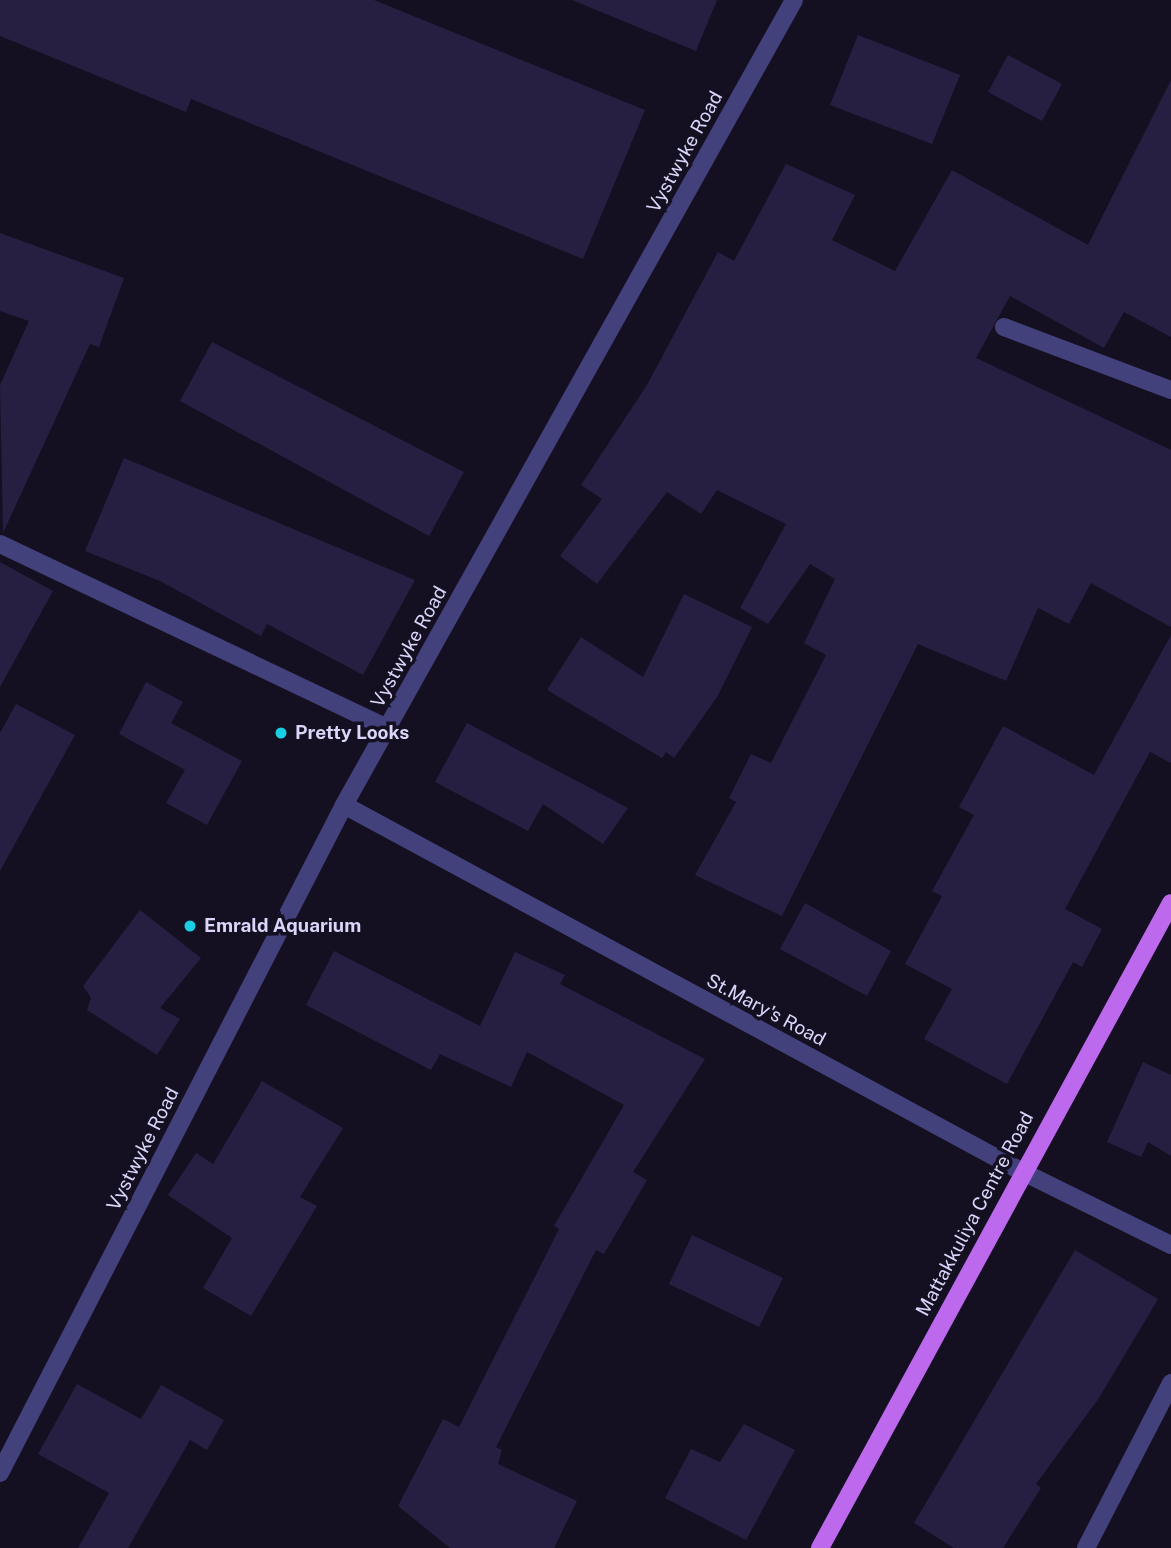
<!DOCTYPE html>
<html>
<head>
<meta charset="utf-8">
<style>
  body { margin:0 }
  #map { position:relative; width:1171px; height:1548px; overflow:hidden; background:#141022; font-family:"Public Sans",sans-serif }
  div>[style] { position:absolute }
  .building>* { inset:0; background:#261f41 }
  .minor>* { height:18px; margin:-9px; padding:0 9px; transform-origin:9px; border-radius:9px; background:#43417c }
  .major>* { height:18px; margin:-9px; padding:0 9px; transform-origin:9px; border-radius:9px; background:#bd69ee }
  .dots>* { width:19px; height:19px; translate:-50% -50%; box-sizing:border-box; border:4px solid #141022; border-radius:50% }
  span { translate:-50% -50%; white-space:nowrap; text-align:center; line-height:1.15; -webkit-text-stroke:7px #141022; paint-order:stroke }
  .street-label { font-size:19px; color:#dad6fa }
  .poi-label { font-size:19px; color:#dad6fa; font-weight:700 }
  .left { translate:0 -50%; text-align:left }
</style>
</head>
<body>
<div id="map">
  <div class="building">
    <div style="clip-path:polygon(0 0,374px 0,645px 110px,583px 259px,191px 99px,186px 112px,0 36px)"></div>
    <div style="clip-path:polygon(572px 0,717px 0,696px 51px)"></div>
    <div style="clip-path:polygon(858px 35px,960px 75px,932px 144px,830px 105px)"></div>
    <div style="clip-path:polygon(1008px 55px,1062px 84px,1042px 121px,988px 92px)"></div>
    <div style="clip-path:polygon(1171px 80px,1171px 337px,1124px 312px,1104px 348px,1010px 296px,976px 358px,1171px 450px,1171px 627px,1091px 583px,1069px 624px,1038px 608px,1006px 681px,918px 644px,782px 916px,695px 875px,736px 802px,729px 798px,751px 754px,771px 763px,826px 655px,804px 643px,835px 579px,810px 564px,768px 624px,740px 608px,786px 524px,717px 490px,701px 514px,667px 492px,597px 584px,560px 556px,602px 499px,581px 485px,647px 385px,718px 252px,734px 261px,786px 164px,855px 195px,832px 240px,895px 271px,952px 170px,1088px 245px)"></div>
    <div style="clip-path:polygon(0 233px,124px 278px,99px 347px,90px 344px,3px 533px,0 385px,29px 321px,0 311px)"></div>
    <div style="clip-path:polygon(212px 342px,464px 472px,429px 536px,180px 401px)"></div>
    <div style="clip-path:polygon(124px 458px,415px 580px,363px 675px,267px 624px,261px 636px,160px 581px,85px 551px)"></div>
    <div style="clip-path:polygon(0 562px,53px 591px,0 687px)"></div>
    <div style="clip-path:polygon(684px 594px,752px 627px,717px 697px,674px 758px,666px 752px,662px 758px,547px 690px,581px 637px,643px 677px)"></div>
    <div style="clip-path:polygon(1171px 635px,1171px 763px,1150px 752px,1065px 909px,1102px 929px,1082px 967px,1073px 962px,1007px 1084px,924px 1039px,952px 989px,905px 964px,942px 896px,932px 891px,974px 815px,959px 807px,1003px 726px,1094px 775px)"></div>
    <div style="clip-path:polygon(146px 682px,183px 702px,171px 723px,242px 761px,207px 825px,166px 803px,185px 770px,119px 734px)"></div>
    <div style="clip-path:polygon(16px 704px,75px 735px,0 871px,0 733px)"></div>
    <div style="clip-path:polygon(467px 723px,628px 808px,603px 844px,543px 804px,528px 831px,435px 782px)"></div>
    <div style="clip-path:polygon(805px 903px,891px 951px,867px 996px,780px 949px)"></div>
    <div style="clip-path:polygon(140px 910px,201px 958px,160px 1008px,180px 1019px,157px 1055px,87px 1010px,91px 998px,83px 986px)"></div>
    <div style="clip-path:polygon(334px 951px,480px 1026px,515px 952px,565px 975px,560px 984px,705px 1059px,633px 1172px,647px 1180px,604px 1254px,596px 1250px,496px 1447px,502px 1450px,498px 1464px,577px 1501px,554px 1548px,450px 1548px,398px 1506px,443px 1419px,459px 1427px,559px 1229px,554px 1226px,624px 1105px,527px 1052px,511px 1087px,440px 1054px,431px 1070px,306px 1005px)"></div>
    <div style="clip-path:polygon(1143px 1062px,1171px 1075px,1171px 1156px,1148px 1142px,1141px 1157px,1107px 1142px)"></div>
    <div style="clip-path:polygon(262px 1081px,343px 1128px,300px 1197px,317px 1206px,251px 1316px,203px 1288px,232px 1238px,168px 1195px,196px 1153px,213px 1164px)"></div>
    <div style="clip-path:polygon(692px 1235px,783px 1278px,759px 1327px,669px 1284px)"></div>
    <div style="clip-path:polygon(1075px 1250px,1158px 1299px,1099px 1398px,1036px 1484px,1041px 1488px,1003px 1548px,954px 1548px,914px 1523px)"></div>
    <div style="clip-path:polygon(77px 1384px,141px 1419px,161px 1385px,224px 1420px,207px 1450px,190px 1440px,128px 1548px,78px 1548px,109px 1493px,38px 1454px)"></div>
    <div style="clip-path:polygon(744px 1424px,795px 1450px,746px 1540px,665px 1498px,691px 1449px,720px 1462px)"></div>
  </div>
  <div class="minor">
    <div style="left:1004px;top:327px;width:178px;rotate:20.7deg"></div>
    <div style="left:0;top:544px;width:429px;rotate:25.4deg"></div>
    <div style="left:344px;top:805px;width:770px;rotate:28.4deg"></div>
    <div style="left:1021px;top:1171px;width:167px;rotate:26.3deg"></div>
    <div style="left:0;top:1473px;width:751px;rotate:-62.75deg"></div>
    <div style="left:344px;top:805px;width:922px;rotate:-60.79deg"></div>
    <div style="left:1086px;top:1548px;width:186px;rotate:-62.7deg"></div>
  </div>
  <div class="major">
    <div style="left:820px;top:1548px;width:734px;rotate:-61.45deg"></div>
  </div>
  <div class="dots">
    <div style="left:281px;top:733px;background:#1acee3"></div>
    <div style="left:190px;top:926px;background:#1acee3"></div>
  </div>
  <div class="street-label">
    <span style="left:685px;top:152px;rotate:-61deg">Vystwyke Road</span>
    <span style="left:409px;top:647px;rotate:-61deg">Vystwyke Road</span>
    <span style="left:766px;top:1010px;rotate:28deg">St.Mary's Road</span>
    <span style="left:143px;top:1149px;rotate:-63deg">Vystwyke Road</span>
    <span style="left:975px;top:1214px;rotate:-62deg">Mattakkuliya Centre Road</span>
  </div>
  <div class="poi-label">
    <span class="left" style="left:295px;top:733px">Pretty Looks</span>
    <span class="left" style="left:204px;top:926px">Emrald Aquarium</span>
  </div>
</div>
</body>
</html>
